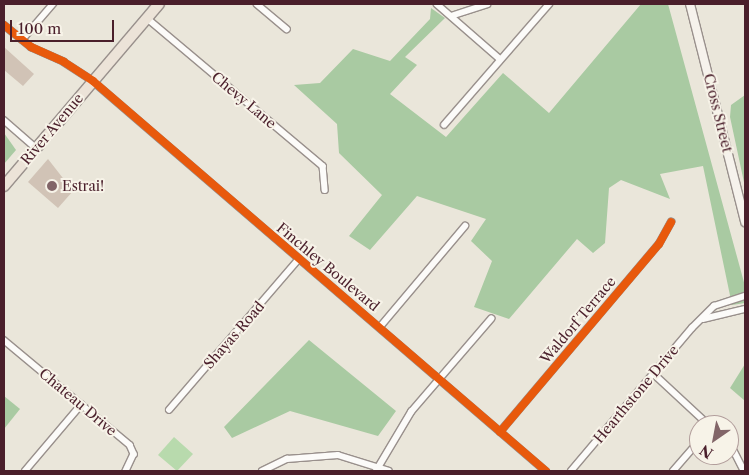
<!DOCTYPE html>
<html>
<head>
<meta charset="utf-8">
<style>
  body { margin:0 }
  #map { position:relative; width:749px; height:475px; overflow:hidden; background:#eae6da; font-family:"Libre Caslon Text",serif }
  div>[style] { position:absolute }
  .green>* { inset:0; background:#b8daad }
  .forest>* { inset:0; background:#a9caa2 }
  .building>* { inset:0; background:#d1c3b6 }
  .roads { filter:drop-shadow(1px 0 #99908c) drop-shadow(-1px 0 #99908c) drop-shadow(0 1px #99908c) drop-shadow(0 -1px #99908c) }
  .minor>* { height:5.5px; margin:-2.75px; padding:0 2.75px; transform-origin:2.75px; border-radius:2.75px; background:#fcfbf9 }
  .secondary>* { height:8px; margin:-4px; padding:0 4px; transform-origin:4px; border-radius:4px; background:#f6f2ec }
  .trunk>* { height:10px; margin:-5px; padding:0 5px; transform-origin:5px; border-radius:5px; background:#ece3d8 }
  .cycleway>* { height:8px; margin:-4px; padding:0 4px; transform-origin:4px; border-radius:4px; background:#e8590c }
  .dots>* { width:14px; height:14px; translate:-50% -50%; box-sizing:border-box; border:2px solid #f7f3e8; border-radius:50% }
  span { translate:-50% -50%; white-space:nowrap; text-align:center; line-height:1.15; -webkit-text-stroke:4px #f7f3e8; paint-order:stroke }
  .street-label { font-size:14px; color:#4a1f2b }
  .poi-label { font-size:14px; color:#4a1f2b }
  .left { translate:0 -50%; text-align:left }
  .frame { position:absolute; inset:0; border:5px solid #4a1f2b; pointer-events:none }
  .north { position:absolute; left:689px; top:415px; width:50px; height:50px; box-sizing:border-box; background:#f7f3e8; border:1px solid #b29e9c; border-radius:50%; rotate:213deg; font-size:14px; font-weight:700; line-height:20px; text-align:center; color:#4a1f2b }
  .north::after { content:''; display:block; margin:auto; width:18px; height:22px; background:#826568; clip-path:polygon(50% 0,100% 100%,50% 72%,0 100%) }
  .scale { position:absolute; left:10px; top:20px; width:104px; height:22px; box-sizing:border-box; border:2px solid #4a1f2b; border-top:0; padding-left:6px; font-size:15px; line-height:18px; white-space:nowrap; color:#4a1f2b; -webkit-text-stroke:4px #f7f3e8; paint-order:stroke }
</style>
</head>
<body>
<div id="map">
  <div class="green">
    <div style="clip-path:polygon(174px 437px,193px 454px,177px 471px,158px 455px)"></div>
  </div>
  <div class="forest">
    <div style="clip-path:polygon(641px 4px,668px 4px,745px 286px,745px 303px,732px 305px,703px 166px,660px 174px,670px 199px,621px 180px,609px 188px,605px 243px,593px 253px,577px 239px,509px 319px,474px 307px,492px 261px,471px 241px,486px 219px,417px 196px,370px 250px,349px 236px,382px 195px,339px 153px,337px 124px,294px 85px,320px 83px,353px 49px,390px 61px,430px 19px,431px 8px,445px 18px,405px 57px,417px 65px,390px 94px,446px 137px,503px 73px,549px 113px)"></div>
    <div style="clip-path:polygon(745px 95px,744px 129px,745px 187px,730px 117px,731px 105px)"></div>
    <div style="clip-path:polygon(4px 133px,16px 150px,4px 164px)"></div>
    <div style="clip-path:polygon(309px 340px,396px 411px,378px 436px,290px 411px,232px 438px,224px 427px)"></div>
    <div style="clip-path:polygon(745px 364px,745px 401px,730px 388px)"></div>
    <div style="clip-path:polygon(4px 396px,20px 409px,4px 429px)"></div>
  </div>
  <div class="building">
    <div style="clip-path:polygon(4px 47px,34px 74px,23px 86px,4px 70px)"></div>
    <div style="clip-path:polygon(48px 159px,73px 191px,58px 208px,28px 182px)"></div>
  </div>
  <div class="roads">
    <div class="minor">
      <div style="left:257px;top:4px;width:39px;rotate:40deg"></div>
      <div style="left:437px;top:4px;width:84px;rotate:41.1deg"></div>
      <div style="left:451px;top:16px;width:38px;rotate:-18deg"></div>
      <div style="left:147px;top:18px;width:230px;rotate:40.1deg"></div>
      <div style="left:323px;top:166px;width:24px;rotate:85deg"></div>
      <div style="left:4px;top:25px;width:35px;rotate:39deg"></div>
      <div style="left:31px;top:47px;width:36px;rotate:24deg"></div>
      <div style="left:64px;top:62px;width:35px;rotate:33deg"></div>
      <div style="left:93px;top:81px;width:598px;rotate:40.73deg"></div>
      <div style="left:22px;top:40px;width:48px;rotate:-49.3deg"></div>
      <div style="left:4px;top:120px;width:43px;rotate:41.2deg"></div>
      <div style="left:444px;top:125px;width:160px;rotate:-49deg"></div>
      <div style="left:703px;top:319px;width:43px;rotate:-13.4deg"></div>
      <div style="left:380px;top:327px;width:132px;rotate:-49.9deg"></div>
      <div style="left:4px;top:340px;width:164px;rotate:39.8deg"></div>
      <div style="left:130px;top:445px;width:10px;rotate:66deg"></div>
      <div style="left:134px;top:454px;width:19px;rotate:115deg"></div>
      <div style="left:653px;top:373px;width:76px;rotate:42.9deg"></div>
      <div style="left:169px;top:410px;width:199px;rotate:-49.3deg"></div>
      <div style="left:500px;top:432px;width:246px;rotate:-49.8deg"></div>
      <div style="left:659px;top:244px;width:25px;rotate:-61deg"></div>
      <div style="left:729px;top:441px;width:34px;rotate:63deg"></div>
      <div style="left:25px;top:471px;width:87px;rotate:-49.7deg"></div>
      <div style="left:262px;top:471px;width:28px;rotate:-26deg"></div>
      <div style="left:287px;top:459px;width:51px;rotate:-4.5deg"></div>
      <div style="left:338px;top:455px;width:53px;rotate:17.4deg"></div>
      <div style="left:376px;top:471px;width:69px;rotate:-59.3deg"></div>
      <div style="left:411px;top:412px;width:123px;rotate:-49.3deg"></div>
      <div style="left:571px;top:471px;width:187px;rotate:-49.8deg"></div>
      <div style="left:692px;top:328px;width:31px;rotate:-45deg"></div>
      <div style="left:714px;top:306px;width:33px;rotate:-18deg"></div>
      <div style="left:673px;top:471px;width:40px;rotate:-49deg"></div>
    </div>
    <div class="secondary">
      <div style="left:690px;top:4px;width:225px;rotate:75.8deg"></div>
    </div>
    <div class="trunk">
      <div style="left:4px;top:186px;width:239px;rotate:-49.6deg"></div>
    </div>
  </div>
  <div class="cycleway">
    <div style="left:4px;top:25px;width:35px;rotate:39deg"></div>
    <div style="left:31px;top:47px;width:36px;rotate:24deg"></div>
    <div style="left:64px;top:62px;width:35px;rotate:33deg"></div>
    <div style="left:93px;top:81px;width:598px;rotate:40.73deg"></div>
    <div style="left:500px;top:432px;width:246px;rotate:-49.8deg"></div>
    <div style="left:659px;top:244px;width:25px;rotate:-61deg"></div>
  </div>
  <div class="dots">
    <div style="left:52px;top:186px;background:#826568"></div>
  </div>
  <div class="street-label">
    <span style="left:244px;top:100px;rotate:40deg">Chevy Lane</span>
    <span style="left:718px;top:113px;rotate:76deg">Cross Street</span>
    <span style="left:52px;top:129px;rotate:-50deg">River Avenue</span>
    <span style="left:328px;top:267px;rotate:40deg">Finchley Boulevard</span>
    <span style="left:578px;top:320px;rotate:-50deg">Waldorf Terrace</span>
    <span style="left:234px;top:335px;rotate:-49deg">Shayas Road</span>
    <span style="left:636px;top:394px;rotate:-50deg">Hearthstone Drive</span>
    <span style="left:78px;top:402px;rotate:40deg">Chateau Drive</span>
  </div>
  <div class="poi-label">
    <span class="left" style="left:62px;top:186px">Estrai!</span>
  </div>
  <div class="frame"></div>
  <div class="north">N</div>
  <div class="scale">100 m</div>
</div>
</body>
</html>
